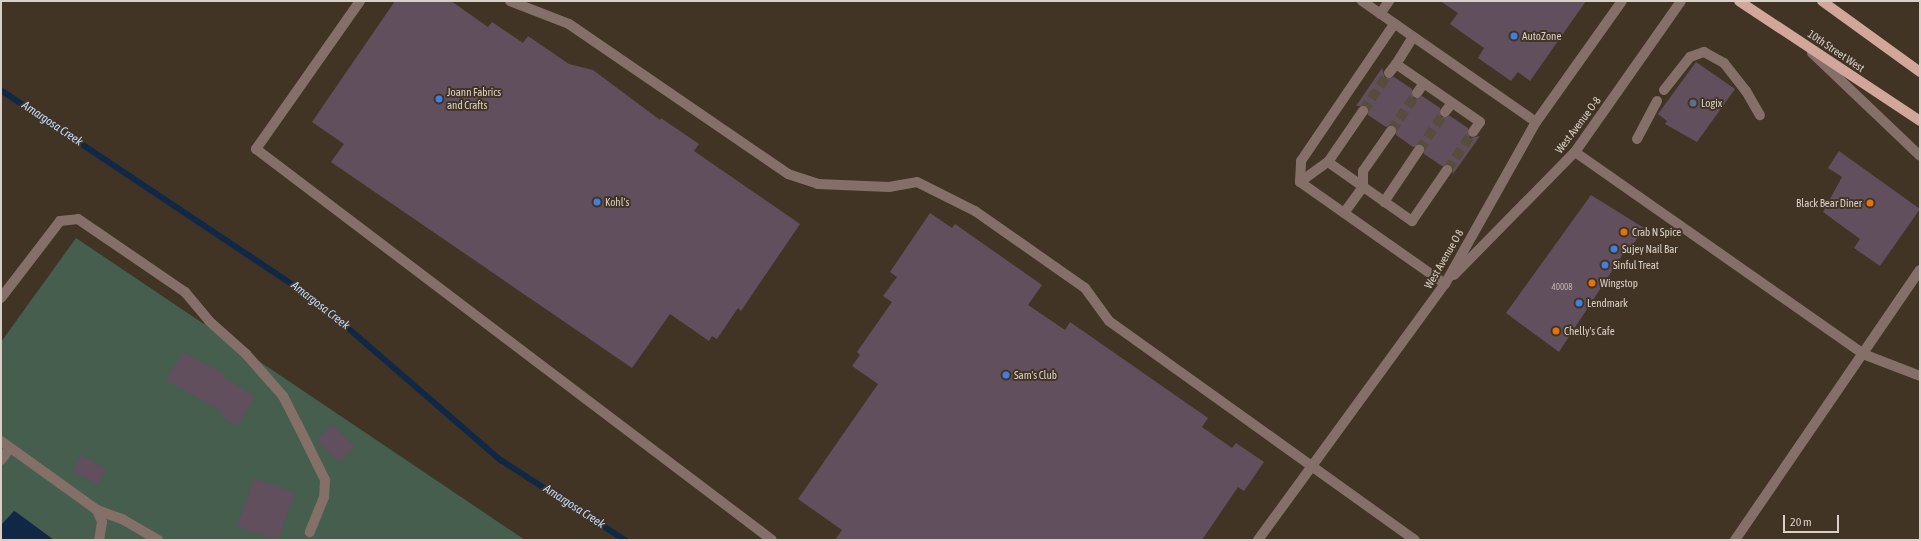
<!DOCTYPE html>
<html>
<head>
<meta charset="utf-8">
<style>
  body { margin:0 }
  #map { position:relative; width:1921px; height:541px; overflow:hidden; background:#413425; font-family:"Asap Condensed",sans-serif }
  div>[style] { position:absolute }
  .green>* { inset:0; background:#455e4e }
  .water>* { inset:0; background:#102746 }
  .stream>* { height:5.5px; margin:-2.75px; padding:0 2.75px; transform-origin:2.75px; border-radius:2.75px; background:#102746 }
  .building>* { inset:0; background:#614f5d }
  .minor-tunnel>* { height:10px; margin-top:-5px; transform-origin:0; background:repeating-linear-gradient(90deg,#584c3d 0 10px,transparent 0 15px) }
  .minor>* { height:10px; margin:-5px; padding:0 5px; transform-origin:5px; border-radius:5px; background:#856f69 }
  .major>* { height:10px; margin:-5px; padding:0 5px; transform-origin:5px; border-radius:5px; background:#d2a69a }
  .dots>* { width:11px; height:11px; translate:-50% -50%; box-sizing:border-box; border:2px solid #413425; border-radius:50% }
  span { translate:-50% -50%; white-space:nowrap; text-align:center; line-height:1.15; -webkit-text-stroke:4px #413425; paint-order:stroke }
  .number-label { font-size:9px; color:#bbb0ac }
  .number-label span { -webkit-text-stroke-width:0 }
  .poi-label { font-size:11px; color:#d9d1c7 }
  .left { translate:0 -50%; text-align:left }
  .right { translate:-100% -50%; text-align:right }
  .street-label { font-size:11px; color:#d9d1c7 }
  .water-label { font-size:12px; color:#bfd9fc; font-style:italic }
  .frame { position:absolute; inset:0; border:2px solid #d9d1c7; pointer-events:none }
  .scale { position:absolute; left:1783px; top:515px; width:56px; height:18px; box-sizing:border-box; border:2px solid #d9d1c7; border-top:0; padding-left:5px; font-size:12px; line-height:14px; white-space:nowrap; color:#d9d1c7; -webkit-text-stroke:3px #413425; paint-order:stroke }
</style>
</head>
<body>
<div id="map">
  <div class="green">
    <div style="clip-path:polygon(76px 238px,525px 540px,1px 540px,1px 342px)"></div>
  </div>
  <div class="water">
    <div style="clip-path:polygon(14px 511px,16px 512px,54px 540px,1px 540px,1px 525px)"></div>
  </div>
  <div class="stream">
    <div style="left:1px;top:90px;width:379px;rotate:33.7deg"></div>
    <div style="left:316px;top:300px;width:245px;rotate:40.9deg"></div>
    <div style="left:501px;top:460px;width:148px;rotate:32.8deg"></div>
  </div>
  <div class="building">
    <div style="clip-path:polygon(395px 1px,451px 1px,488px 27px,492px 22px,523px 43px,528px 36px,569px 64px,593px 70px,660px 120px,661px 118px,699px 144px,694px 151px,800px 224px,741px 311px,738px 308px,717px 339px,712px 336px,709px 341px,670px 314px,632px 368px,331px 162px,344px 144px,312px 122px)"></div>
    <div style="clip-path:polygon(1440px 1px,1586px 1px,1530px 81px,1518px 72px,1511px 81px,1478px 58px,1484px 48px,1450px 24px,1458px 13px)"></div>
    <div style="clip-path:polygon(1696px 62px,1735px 89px,1697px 142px,1665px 124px,1667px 121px,1658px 114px)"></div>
    <div style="clip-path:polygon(1382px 68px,1385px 78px,1394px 77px,1412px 89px,1414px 99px,1422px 96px,1440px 108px,1441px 117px,1450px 116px,1468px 128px,1470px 138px,1480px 136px,1453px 174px,1451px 165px,1442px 166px,1424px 154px,1423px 145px,1413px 147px,1396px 135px,1394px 125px,1386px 127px,1368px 115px,1367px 106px,1356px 106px)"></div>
    <div style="clip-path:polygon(1839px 151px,1920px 209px,1880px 266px,1854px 248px,1860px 239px,1823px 212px,1842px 177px,1828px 168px)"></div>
    <div style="clip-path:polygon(1591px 195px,1644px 228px,1628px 252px,1625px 251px,1559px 352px,1506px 313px)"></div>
    <div style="clip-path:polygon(930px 213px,952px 228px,955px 224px,1042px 285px,1028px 305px,1065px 330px,1070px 322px,1208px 418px,1202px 427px,1232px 448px,1236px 443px,1264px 462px,1244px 491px,1238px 487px,1202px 540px,835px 540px,842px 530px,798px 499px,878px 384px,852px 366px,860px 355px,857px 352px,892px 302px,883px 296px,897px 277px,890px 272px)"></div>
    <div style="clip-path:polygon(183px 352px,225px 374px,223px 377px,255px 396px,238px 426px,221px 416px,223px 412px,166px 380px)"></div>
    <div style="clip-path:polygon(332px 424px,355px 446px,339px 462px,317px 440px)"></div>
    <div style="clip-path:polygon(81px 455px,106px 469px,98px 485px,72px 471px)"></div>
    <div style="clip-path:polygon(254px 478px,295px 493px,278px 540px,237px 527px)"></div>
  </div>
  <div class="minor-tunnel">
    <div style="left:1363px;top:111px;width:46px;rotate:-55.6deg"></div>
    <div style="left:1391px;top:131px;width:46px;rotate:-55.6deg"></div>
    <div style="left:1419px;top:150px;width:46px;rotate:-55.6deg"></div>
    <div style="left:1447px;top:170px;width:46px;rotate:-55.6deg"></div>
  </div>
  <div class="minor">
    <div style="left:360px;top:1px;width:181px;rotate:125.1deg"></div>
    <div style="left:256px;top:149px;width:647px;rotate:37.15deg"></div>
    <div style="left:510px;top:1px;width:63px;rotate:21.3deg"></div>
    <div style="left:569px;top:24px;width:265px;rotate:34.4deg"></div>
    <div style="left:788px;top:174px;width:32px;rotate:18deg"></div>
    <div style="left:818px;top:184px;width:71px;rotate:2.4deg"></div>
    <div style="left:889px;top:187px;width:28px;rotate:-10deg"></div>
    <div style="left:917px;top:182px;width:65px;rotate:26.6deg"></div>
    <div style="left:975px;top:211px;width:134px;rotate:35deg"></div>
    <div style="left:1085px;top:288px;width:41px;rotate:54deg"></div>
    <div style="left:1109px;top:321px;width:376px;rotate:35.6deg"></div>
    <div style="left:1362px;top:1px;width:212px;rotate:34.8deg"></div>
    <div style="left:1380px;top:14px;width:16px;rotate:-55deg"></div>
    <div style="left:1413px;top:37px;width:32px;rotate:122deg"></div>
    <div style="left:1396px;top:64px;width:102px;rotate:34.6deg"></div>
    <div style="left:1480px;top:122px;width:12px;rotate:125deg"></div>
    <div style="left:1812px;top:53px;width:149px;rotate:43.6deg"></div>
    <div style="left:1389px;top:73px;width:11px;rotate:-52deg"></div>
    <div style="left:1664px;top:90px;width:42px;rotate:-51.8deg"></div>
    <div style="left:1690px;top:57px;width:15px;rotate:-20deg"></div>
    <div style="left:1704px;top:52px;width:23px;rotate:29deg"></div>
    <div style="left:1724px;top:63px;width:36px;rotate:52deg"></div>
    <div style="left:1746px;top:91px;width:28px;rotate:60deg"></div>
    <div style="left:1417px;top:93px;width:12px;rotate:-55deg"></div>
    <div style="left:1445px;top:112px;width:11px;rotate:-52deg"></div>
    <div style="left:1637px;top:139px;width:43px;rotate:-62.2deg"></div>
    <div style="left:1575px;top:152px;width:352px;rotate:35deg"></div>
    <div style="left:1863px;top:354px;width:61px;rotate:21.1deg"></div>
    <div style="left:1328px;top:162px;width:103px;rotate:35.1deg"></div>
    <div style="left:1412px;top:221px;width:62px;rotate:-55.5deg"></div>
    <div style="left:1300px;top:182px;width:21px;rotate:-87deg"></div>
    <div style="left:1301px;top:161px;width:166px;rotate:-55.8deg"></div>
    <div style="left:1300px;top:182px;width:177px;rotate:35.1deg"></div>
    <div style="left:1300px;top:182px;width:34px;rotate:-36deg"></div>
    <div style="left:1328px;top:162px;width:62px;rotate:-55.5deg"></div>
    <div style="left:1384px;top:202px;width:63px;rotate:-56.1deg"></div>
    <div style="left:1344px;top:213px;width:32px;rotate:-54deg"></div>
    <div style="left:1363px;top:187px;width:16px;rotate:-90deg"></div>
    <div style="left:1363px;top:171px;width:49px;rotate:-55deg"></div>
    <div style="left:1454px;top:275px;width:173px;rotate:-45.5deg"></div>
    <div style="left:1575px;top:152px;width:184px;rotate:-54.9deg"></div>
    <div style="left:1px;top:298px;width:97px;rotate:-52.5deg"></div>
    <div style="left:60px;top:221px;width:18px;rotate:-6deg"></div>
    <div style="left:78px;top:219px;width:130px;rotate:34.3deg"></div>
    <div style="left:185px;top:292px;width:38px;rotate:50deg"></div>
    <div style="left:209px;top:321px;width:50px;rotate:41.7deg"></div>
    <div style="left:246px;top:354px;width:56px;rotate:48.6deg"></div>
    <div style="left:283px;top:396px;width:30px;rotate:63deg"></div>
    <div style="left:297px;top:423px;width:64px;rotate:63.8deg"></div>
    <div style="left:325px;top:480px;width:17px;rotate:93deg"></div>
    <div style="left:324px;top:497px;width:38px;rotate:112deg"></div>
    <div style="left:1px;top:441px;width:118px;rotate:35.7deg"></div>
    <div style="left:97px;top:510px;width:27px;rotate:20deg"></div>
    <div style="left:122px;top:519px;width:42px;rotate:30.3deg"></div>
    <div style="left:1px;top:460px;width:15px;rotate:-53deg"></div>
    <div style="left:97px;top:510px;width:13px;rotate:67deg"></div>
    <div style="left:102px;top:522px;width:18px;rotate:99deg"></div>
    <div style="left:1258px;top:540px;width:317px;rotate:-53.9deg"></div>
    <div style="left:1445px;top:284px;width:186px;rotate:-60.7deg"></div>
    <div style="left:1536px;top:122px;width:148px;rotate:-54.6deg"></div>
    <div style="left:1735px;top:540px;width:327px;rotate:-55.6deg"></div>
  </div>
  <div class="major">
    <div style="left:1739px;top:1px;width:217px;rotate:33.5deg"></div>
    <div style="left:1822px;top:1px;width:121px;rotate:35.9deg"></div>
  </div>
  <div class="dots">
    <div style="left:1514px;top:36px;background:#3f7fe0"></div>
    <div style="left:439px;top:99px;background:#3f7fe0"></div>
    <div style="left:1693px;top:103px;background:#5c6f8a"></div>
    <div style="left:597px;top:202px;background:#3f7fe0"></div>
    <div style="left:1870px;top:203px;background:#e8710a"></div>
    <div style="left:1624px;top:232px;background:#e8710a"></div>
    <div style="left:1614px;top:249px;background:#3f7fe0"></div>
    <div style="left:1605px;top:265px;background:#3f7fe0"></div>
    <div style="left:1592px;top:283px;background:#e8710a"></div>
    <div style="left:1579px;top:303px;background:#3f7fe0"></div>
    <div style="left:1556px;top:331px;background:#e8710a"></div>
    <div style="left:1006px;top:375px;background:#3f7fe0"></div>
  </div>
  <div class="number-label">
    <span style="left:1562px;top:287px">40008</span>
  </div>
  <div class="poi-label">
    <span class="left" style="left:1522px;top:36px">AutoZone</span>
    <span class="left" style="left:447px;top:99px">Joann Fabrics<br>and Crafts</span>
    <span class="left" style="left:1701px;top:103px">Logix</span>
    <span class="left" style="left:605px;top:202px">Kohl's</span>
    <span class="right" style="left:1862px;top:203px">Black Bear Diner</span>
    <span class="left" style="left:1632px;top:232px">Crab N Spice</span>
    <span class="left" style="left:1622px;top:249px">Sujey Nail Bar</span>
    <span class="left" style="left:1613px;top:265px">Sinful Treat</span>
    <span class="left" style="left:1600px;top:283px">Wingstop</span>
    <span class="left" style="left:1587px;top:303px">Lendmark</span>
    <span class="left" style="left:1564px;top:331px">Chelly's Cafe</span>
    <span class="left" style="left:1014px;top:375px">Sam's Club</span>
  </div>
  <div class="street-label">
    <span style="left:1836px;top:51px;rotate:34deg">10th Street West</span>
    <span style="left:1578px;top:125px;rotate:-53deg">West Avenue O-8</span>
    <span style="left:1444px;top:259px;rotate:-60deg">West Avenue O 8</span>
  </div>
  <div class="water-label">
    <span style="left:52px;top:124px;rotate:34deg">Amargosa Creek</span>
    <span style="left:320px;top:306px;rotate:38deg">Amargosa Creek</span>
    <span style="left:574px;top:507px;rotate:33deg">Amargosa Creek</span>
  </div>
  <div class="frame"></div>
  <div class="scale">20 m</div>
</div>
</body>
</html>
